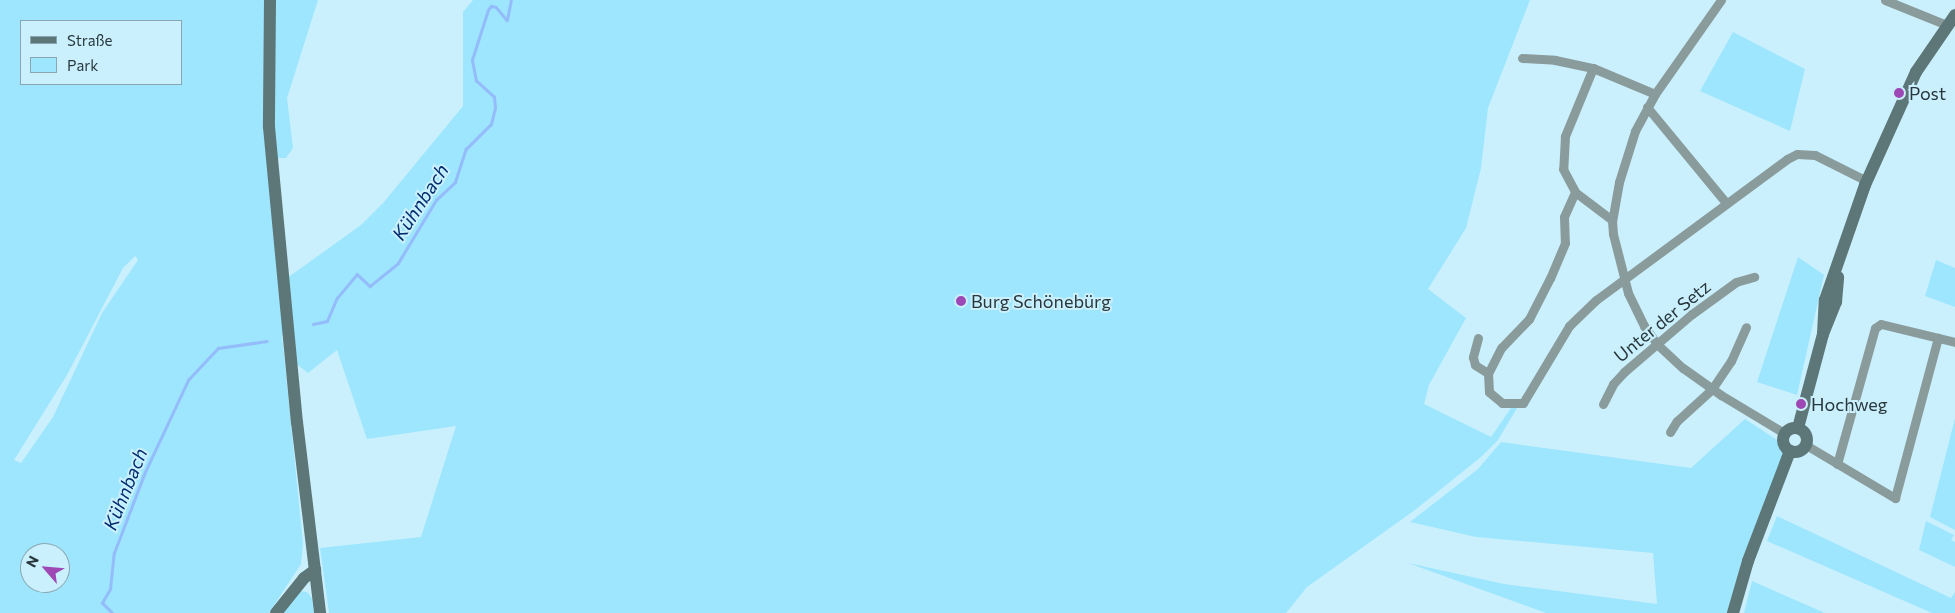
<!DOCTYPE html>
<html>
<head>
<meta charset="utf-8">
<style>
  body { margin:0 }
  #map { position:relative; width:1955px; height:613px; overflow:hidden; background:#cbf0fd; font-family:Commissioner,sans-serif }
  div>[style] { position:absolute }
  .green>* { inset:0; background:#9de6fe }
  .stream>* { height:2.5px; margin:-1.25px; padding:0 1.25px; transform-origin:1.25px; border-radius:1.25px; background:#95bcfa }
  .street>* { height:9px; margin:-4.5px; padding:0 4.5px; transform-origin:4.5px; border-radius:4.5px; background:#8a9b9c }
  .secondary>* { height:12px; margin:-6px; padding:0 6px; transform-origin:6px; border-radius:6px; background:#5d7677 }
  .secondary>.ring { margin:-6px; padding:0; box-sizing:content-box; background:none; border:12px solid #5d7677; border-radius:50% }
  .dots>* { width:14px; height:14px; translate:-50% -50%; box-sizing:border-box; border:2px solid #cbf0fd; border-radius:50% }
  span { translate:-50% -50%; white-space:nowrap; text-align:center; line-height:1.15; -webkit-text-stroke:4px #cbf0fd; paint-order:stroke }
  .poi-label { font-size:18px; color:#28373c }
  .left { translate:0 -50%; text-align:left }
  .street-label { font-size:18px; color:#28373c }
  .water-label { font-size:19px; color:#042e70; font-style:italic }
  .legend { position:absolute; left:20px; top:20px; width:162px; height:65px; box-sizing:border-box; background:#cbf0fd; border:1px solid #8aa6b0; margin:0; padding:6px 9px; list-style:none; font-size:15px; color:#28373c }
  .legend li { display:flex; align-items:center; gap:10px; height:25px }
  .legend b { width:25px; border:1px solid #8aa6b0 }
  .north { position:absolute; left:20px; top:543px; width:50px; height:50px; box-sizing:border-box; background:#cbf0fd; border:1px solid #8aa6b0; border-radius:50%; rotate:297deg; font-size:14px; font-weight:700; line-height:20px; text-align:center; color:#28373c }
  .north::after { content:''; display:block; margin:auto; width:18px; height:22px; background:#9e48b6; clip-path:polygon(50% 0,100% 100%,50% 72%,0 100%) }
</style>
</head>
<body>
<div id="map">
  <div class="green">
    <div style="clip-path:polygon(evenodd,0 0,318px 0,287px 98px,293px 148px,286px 158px,268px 158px,280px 276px,290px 276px,361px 225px,384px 202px,463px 106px,463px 12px,473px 0,1530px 0,1488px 108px,1481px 168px,1466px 228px,1428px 289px,1466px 318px,1429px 385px,1424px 404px,1491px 437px,1511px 408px,1517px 408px,1498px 440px,1481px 457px,1415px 510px,1307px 587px,1286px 613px,329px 613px,320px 548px,421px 537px,456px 426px,367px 439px,337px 350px,308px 373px,295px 363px,291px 335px,282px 335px,303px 543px,301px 564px,269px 613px,0 613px,0 0,21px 21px,181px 21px,181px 84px,21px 84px,21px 21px,0 0,135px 256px,138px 260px,102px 313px,53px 417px,21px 463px,14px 460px,67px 375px,123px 268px,135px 256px,0 0,30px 553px,60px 553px,60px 583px,30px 583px,30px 553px)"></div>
    <div style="clip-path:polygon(1733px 32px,1805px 69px,1790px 131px,1700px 91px)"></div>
    <div style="clip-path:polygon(1798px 257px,1824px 275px,1797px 395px,1757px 382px)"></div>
    <div style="clip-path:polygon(1936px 260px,1955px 268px,1955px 307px,1925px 296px)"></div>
    <div style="clip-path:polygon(1955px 418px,1955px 530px,1930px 517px)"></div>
    <div style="clip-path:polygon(1745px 419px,1780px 442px,1784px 456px,1742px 560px,1727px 613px,1546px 613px,1408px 563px,1504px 584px,1657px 604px,1653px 553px,1476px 537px,1410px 522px,1478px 469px,1501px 442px,1691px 468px)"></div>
    <div style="clip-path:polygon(1777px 516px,1951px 598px,1955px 592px,1955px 613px,1932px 613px,1767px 541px)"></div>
    <div style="clip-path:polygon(1926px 521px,1954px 535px,1951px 540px,1955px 542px,1955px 567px,1919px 550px)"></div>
    <div style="clip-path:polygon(1752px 581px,1825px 613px,1744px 613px)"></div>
    <div style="clip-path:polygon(300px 591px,307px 592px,312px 598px,314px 613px,283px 613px)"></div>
  </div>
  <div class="stream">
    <div style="left:313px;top:324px;width:14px;rotate:-12deg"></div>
    <div style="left:327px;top:321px;width:25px;rotate:-67deg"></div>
    <div style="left:337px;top:298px;width:31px;rotate:-50deg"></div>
    <div style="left:357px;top:274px;width:18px;rotate:43deg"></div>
    <div style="left:370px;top:286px;width:36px;rotate:-39deg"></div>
    <div style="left:398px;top:263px;width:74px;rotate:-58.9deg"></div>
    <div style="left:436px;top:200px;width:26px;rotate:-43deg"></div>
    <div style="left:455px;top:182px;width:35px;rotate:-72deg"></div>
    <div style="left:466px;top:149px;width:35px;rotate:-45deg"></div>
    <div style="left:491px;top:124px;width:16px;rotate:-76deg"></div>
    <div style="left:495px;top:108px;width:11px;rotate:-95deg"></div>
    <div style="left:494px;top:97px;width:24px;rotate:-138deg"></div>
    <div style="left:476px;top:81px;width:21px;rotate:-101deg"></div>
    <div style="left:472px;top:60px;width:52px;rotate:-72.3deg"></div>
    <div style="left:488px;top:10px;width:5px;rotate:-53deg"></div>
    <div style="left:491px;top:6px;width:5px;rotate:11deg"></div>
    <div style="left:496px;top:7px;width:17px;rotate:50deg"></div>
    <div style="left:507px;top:20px;width:20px;rotate:-79deg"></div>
    <div style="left:112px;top:613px;width:14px;rotate:-135deg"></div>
    <div style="left:102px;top:603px;width:16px;rotate:-60deg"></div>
    <div style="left:110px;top:589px;width:36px;rotate:-84deg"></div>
    <div style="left:114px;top:553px;width:87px;rotate:-69.1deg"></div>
    <div style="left:145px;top:472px;width:102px;rotate:-64.9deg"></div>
    <div style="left:188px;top:380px;width:44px;rotate:-46.8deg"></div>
    <div style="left:218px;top:348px;width:49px;rotate:-8.1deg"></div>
  </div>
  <div class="street">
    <div style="left:1721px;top:0;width:115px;rotate:125.1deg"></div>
    <div style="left:1655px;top:94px;width:42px;rotate:118.4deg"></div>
    <div style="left:1635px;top:131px;width:53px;rotate:107.4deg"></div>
    <div style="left:1619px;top:182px;width:39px;rotate:100deg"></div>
    <div style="left:1612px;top:220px;width:14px;rotate:86deg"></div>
    <div style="left:1613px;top:234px;width:61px;rotate:75.7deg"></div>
    <div style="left:1628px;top:293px;width:37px;rotate:64deg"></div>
    <div style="left:1644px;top:326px;width:24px;rotate:54deg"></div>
    <div style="left:1658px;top:345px;width:34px;rotate:43deg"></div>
    <div style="left:1683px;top:368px;width:47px;rotate:35.4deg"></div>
    <div style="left:1721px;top:395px;width:74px;rotate:31.1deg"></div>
    <div style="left:1885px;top:0;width:67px;rotate:22deg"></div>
    <div style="left:1522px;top:58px;width:33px;rotate:3deg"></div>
    <div style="left:1555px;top:60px;width:39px;rotate:12deg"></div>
    <div style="left:1593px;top:68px;width:67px;rotate:22.8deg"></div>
    <div style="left:1593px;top:68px;width:74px;rotate:112.4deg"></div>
    <div style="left:1565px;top:136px;width:33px;rotate:93deg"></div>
    <div style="left:1563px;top:169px;width:26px;rotate:62deg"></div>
    <div style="left:1575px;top:192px;width:46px;rotate:37.1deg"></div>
    <div style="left:1647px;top:107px;width:124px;rotate:50.5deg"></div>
    <div style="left:1575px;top:192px;width:27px;rotate:114deg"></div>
    <div style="left:1564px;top:217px;width:26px;rotate:88deg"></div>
    <div style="left:1565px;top:243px;width:38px;rotate:113deg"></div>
    <div style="left:1550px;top:278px;width:46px;rotate:117.1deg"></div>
    <div style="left:1529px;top:319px;width:40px;rotate:134deg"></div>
    <div style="left:1501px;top:348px;width:28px;rotate:117deg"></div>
    <div style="left:1488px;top:373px;width:19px;rotate:87deg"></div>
    <div style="left:1489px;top:392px;width:17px;rotate:40deg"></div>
    <div style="left:1502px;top:403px;width:21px"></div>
    <div style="left:1523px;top:403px;width:90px;rotate:-59.1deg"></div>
    <div style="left:1569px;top:326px;width:37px;rotate:-44deg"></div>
    <div style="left:1596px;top:300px;width:237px;rotate:-36.4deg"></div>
    <div style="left:1787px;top:159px;width:11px;rotate:-27deg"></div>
    <div style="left:1797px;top:154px;width:18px;rotate:3deg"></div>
    <div style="left:1815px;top:155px;width:58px;rotate:26.6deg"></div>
    <div style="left:1478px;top:338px;width:20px;rotate:105deg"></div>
    <div style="left:1473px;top:357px;width:8px;rotate:76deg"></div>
    <div style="left:1475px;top:365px;width:15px;rotate:32deg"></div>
    <div style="left:1603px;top:404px;width:22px;rotate:-63deg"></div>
    <div style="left:1613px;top:384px;width:16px;rotate:-47deg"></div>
    <div style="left:1624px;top:372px;width:89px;rotate:-40.5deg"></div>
    <div style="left:1692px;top:314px;width:54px;rotate:-36deg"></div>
    <div style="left:1736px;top:282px;width:19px;rotate:-16deg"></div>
    <div style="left:1670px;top:432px;width:13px;rotate:-58deg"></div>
    <div style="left:1677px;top:421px;width:47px;rotate:-42.4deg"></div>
    <div style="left:1712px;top:389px;width:34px;rotate:-56deg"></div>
    <div style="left:1731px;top:361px;width:37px;rotate:-66deg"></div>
    <div style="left:1806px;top:445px;width:104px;rotate:30.8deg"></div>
    <div style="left:1895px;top:498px;width:166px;rotate:-75deg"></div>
    <div style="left:1837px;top:464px;width:141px;rotate:-74.4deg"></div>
    <div style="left:1875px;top:328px;width:7px;rotate:-34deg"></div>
    <div style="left:1881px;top:324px;width:76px;rotate:13.7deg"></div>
  </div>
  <div class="secondary">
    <div style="left:270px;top:0;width:127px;rotate:90.5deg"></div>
    <div style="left:269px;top:127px;width:296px;rotate:84.6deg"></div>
    <div style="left:297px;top:422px;width:192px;rotate:83.1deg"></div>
    <div style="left:1823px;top:334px;width:34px;rotate:-87deg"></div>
    <div style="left:1825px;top:300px;width:122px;rotate:-70.8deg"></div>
    <div style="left:1865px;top:185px;width:124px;rotate:-65.7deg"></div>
    <div style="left:1916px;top:72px;width:69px;rotate:-55.6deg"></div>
    <div class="ring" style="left:1783px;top:428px;width:12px;height:12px"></div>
    <div style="left:1798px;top:428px;width:97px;rotate:-75.1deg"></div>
    <div style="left:1823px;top:334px;width:35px;rotate:-68deg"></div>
    <div style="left:1836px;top:302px;width:25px;rotate:-85deg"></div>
    <div style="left:276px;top:613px;width:45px;rotate:-51.3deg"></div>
    <div style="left:304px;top:578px;width:14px;rotate:-36deg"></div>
    <div style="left:1733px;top:613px;width:54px;rotate:-73.9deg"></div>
    <div style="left:1748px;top:561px;width:118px;rotate:-69.1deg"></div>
  </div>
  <div class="dots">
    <div style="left:1899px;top:93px;background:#9e48b6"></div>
    <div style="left:961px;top:301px;background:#9e48b6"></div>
    <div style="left:1801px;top:404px;background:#9e48b6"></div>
  </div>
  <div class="poi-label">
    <span class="left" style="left:1909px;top:93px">Post</span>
    <span class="left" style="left:971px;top:301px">Burg Schönebürg</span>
    <span class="left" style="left:1811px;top:404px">Hochweg</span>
  </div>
  <div class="street-label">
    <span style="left:1662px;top:321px;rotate:-39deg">Unter der Setz</span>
  </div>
  <div class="water-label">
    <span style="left:420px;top:202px;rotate:-57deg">Kühnbach</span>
    <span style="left:125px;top:489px;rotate:-68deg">Kühnbach</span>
  </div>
  <ul class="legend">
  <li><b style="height:6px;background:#5d7677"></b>Straße</li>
  <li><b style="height:14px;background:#9de6fe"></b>Park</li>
  </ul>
  <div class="north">N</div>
</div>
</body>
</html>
